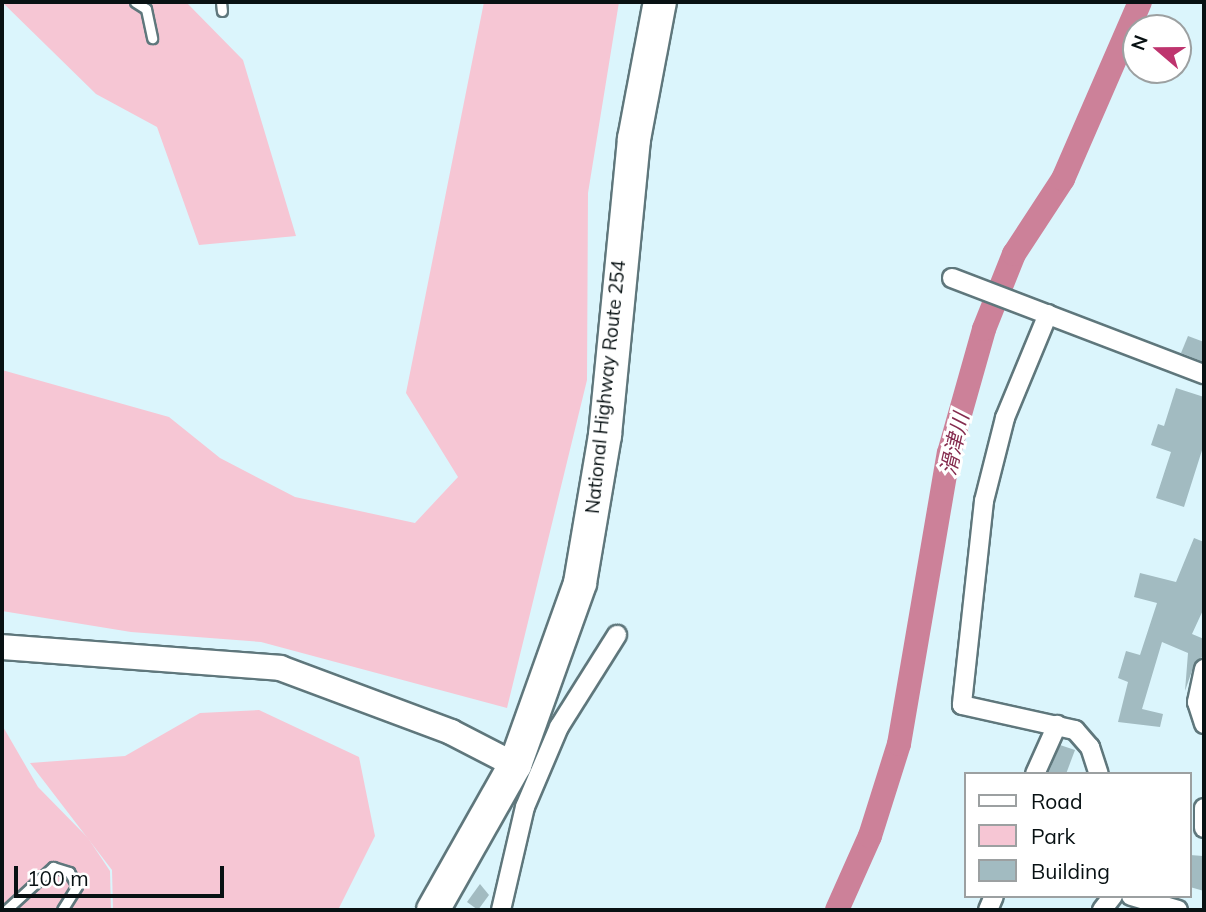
<!DOCTYPE html>
<html>
<head>
<meta charset="utf-8">
<style>
  body { margin:0 }
  #map { position:relative; width:1206px; height:912px; overflow:hidden; background:#dbf5fc; font-family:Mulish,"Noto Sans JP",sans-serif }
  div>[style] { position:absolute }
  .green>* { inset:0; background:#f6c6d4 }
  .river>* { height:24px; margin:-12px; padding:0 12px; transform-origin:12px; border-radius:12px; background:#cc8199 }
  .building>* { inset:0; background:#a2bbc1 }
  .roads { filter:drop-shadow(2px 0 #5f777c) drop-shadow(-2px 0 #5f777c) drop-shadow(0 2px #5f777c) drop-shadow(0 -2px #5f777c) }
  .lane>* { height:9px; margin:-4.5px; padding:0 4.5px; transform-origin:4.5px; border-radius:4.5px; background:#fff }
  .street>* { height:18px; margin:-9px; padding:0 9px; transform-origin:9px; border-radius:9px; background:#fff }
  .secondary>* { height:24px; margin:-12px; padding:0 12px; transform-origin:12px; border-radius:12px; background:#fff }
  .highway>* { height:32px; margin:-16px; padding:0 16px; transform-origin:16px; border-radius:16px; background:#fff }
  span { translate:-50% -50%; white-space:nowrap; text-align:center; line-height:1.15; -webkit-text-stroke:6px #fff; paint-order:stroke }
  .street-label { font-size:19px; color:#081113 }
  .water-label { font-size:21px; color:#852c4f; font-style:italic }
  .frame { position:absolute; inset:0; border:4px solid #081113; pointer-events:none }
  .legend { position:absolute; left:964px; top:772px; width:228px; height:126px; box-sizing:border-box; background:#fff; border:2px solid #9ca0a1; margin:0; padding:9px 12px; list-style:none; font-size:21px; color:#081113 }
  .legend li { display:flex; align-items:center; gap:14px; height:35px }
  .legend b { width:35px; border:2px solid #9ca0a1 }
  .north { position:absolute; left:1122px; top:14px; width:70px; height:70px; box-sizing:border-box; background:#fff; border:2px solid #9ca0a1; border-radius:50%; rotate:290deg; font-size:19px; font-weight:700; line-height:28px; text-align:center; color:#081113 }
  .north::after { content:''; display:block; margin:auto; width:24px; height:32px; background:#be346e; clip-path:polygon(50% 0,100% 100%,50% 72%,0 100%) }
  .scale { position:absolute; left:14px; top:866px; width:210px; height:32px; box-sizing:border-box; border:4px solid #081113; border-top:0; padding-left:9px; font-size:21px; line-height:24px; white-space:nowrap; color:#081113; -webkit-text-stroke:5px #fff; paint-order:stroke }
</style>
</head>
<body>
<div id="map">
  <div class="green">
    <div style="clip-path:polygon(2px 2px,186px 2px,243px 60px,296px 236px,199px 245px,157px 127px,96px 94px)"></div>
    <div style="clip-path:polygon(484px 2px,619px 2px,588px 193px,587px 380px,507px 708px,261px 642px,131px 632px,2px 611px,2px 370px,169px 417px,220px 458px,295px 497px,415px 523px,458px 477px,406px 393px)"></div>
    <div style="clip-path:polygon(259px 710px,359px 757px,375px 836px,338px 910px,113px 910px,112px 870px,30px 763px,125px 756px,200px 713px)"></div>
    <div style="clip-path:polygon(2px 725px,38px 787px,88px 838px,110px 871px,111px 910px,2px 910px)"></div>
  </div>
  <div class="river">
    <div style="left:837px;top:910px;width:81px;rotate:-66deg"></div>
    <div style="left:870px;top:836px;width:96px;rotate:-72.5deg"></div>
    <div style="left:899px;top:744px;width:295px;rotate:-80.3deg"></div>
    <div style="left:949px;top:453px;width:129px;rotate:-74.2deg"></div>
    <div style="left:984px;top:329px;width:81px;rotate:-68.2deg"></div>
    <div style="left:1014px;top:254px;width:90px;rotate:-56.8deg"></div>
    <div style="left:1063px;top:179px;width:193px;rotate:-66.5deg"></div>
  </div>
  <div class="building">
    <div style="clip-path:polygon(1188px 336px,1204px 342px,1204px 362px,1181px 353px)"></div>
    <div style="clip-path:polygon(1176px 388px,1204px 397px,1204px 444px,1184px 507px,1156px 498px,1171px 452px,1151px 445px,1158px 424px,1164px 426px)"></div>
    <div style="clip-path:polygon(1194px 538px,1204px 542px,1204px 608px,1192px 634px,1204px 639px,1204px 656px,1195px 662px,1185px 691px,1188px 653px,1162px 642px,1142px 709px,1163px 714px,1160px 727px,1118px 722px,1128px 682px,1118px 678px,1126px 651px,1140px 655px,1157px 603px,1134px 597px,1140px 573px,1176px 582px)"></div>
    <div style="clip-path:polygon(1060px 745px,1075px 750px,1066px 774px,1048px 774px)"></div>
    <div style="clip-path:polygon(1190px 855px,1203px 856px,1204px 891px,1190px 887px)"></div>
    <div style="clip-path:polygon(480px 884px,489px 895px,478px 910px,467px 902px)"></div>
  </div>
  <div class="roads">
    <div class="lane">
      <div style="left:135px;top:2px;width:13px;rotate:32deg"></div>
      <div style="left:146px;top:9px;width:30px;rotate:78deg"></div>
      <div style="left:221px;top:2px;width:9px;rotate:84deg"></div>
      <div style="left:6px;top:910px;width:64px;rotate:-42.5deg"></div>
      <div style="left:53px;top:867px;width:17px;rotate:17deg"></div>
      <div style="left:69px;top:872px;width:16px;rotate:60deg"></div>
      <div style="left:77px;top:886px;width:28px;rotate:122deg"></div>
    </div>
    <div class="street">
      <div style="left:952px;top:278px;width:270px;rotate:20.9deg"></div>
      <div style="left:1048px;top:314px;width:113px;rotate:112.5deg"></div>
      <div style="left:1005px;top:418px;width:86px;rotate:104.2deg"></div>
      <div style="left:984px;top:501px;width:205px;rotate:96.2deg"></div>
      <div style="left:962px;top:705px;width:116px;rotate:12.5deg"></div>
      <div style="left:1075px;top:730px;width:23px;rotate:49deg"></div>
      <div style="left:1090px;top:747px;width:28px;rotate:72deg"></div>
      <div style="left:1204px;top:669px;width:34px;rotate:102deg"></div>
      <div style="left:1197px;top:702px;width:23px;rotate:72deg"></div>
      <div style="left:1035px;top:774px;width:54px;rotate:-65.8deg"></div>
      <div style="left:1204px;top:808px;width:20px;rotate:90deg"></div>
      <div style="left:1131px;top:896px;width:49px;rotate:16.6deg"></div>
      <div style="left:501px;top:910px;width:106px;rotate:-76.9deg"></div>
      <div style="left:525px;top:807px;width:87px;rotate:-67deg"></div>
      <div style="left:559px;top:727px;width:109px;rotate:-57.8deg"></div>
      <div style="left:988px;top:910px;width:15px;rotate:-67deg"></div>
      <div style="left:1102px;top:910px;width:18px;rotate:-52deg"></div>
    </div>
    <div class="secondary">
      <div style="left:2px;top:647px;width:279px;rotate:4.3deg"></div>
      <div style="left:280px;top:668px;width:183px;rotate:20.5deg"></div>
      <div style="left:451px;top:732px;width:72px;rotate:27.3deg"></div>
    </div>
    <div class="highway">
      <div style="left:433px;top:910px;width:167px;rotate:-60.5deg"></div>
      <div style="left:515px;top:765px;width:193px;rotate:-70.3deg"></div>
      <div style="left:580px;top:583px;width:150px;rotate:-80.4deg"></div>
      <div style="left:605px;top:435px;width:297px;rotate:-84.4deg"></div>
      <div style="left:634px;top:139px;width:139px;rotate:-79.3deg"></div>
    </div>
  </div>
  <div class="street-label">
    <span style="left:606px;top:387px;rotate:-84deg">National Highway Route 254</span>
  </div>
  <div class="water-label">
    <span style="left:954px;top:444px;rotate:-77deg">滑津川</span>
  </div>
  <div class="frame"></div>
  <ul class="legend">
  <li><b style="height:9px;background:#fff"></b>Road</li>
  <li><b style="height:19px;background:#f6c6d4"></b>Park</li>
  <li><b style="height:19px;background:#a2bbc1"></b>Building</li>
  </ul>
  <div class="north">N</div>
  <div class="scale">100 m</div>
</div>
</body>
</html>
